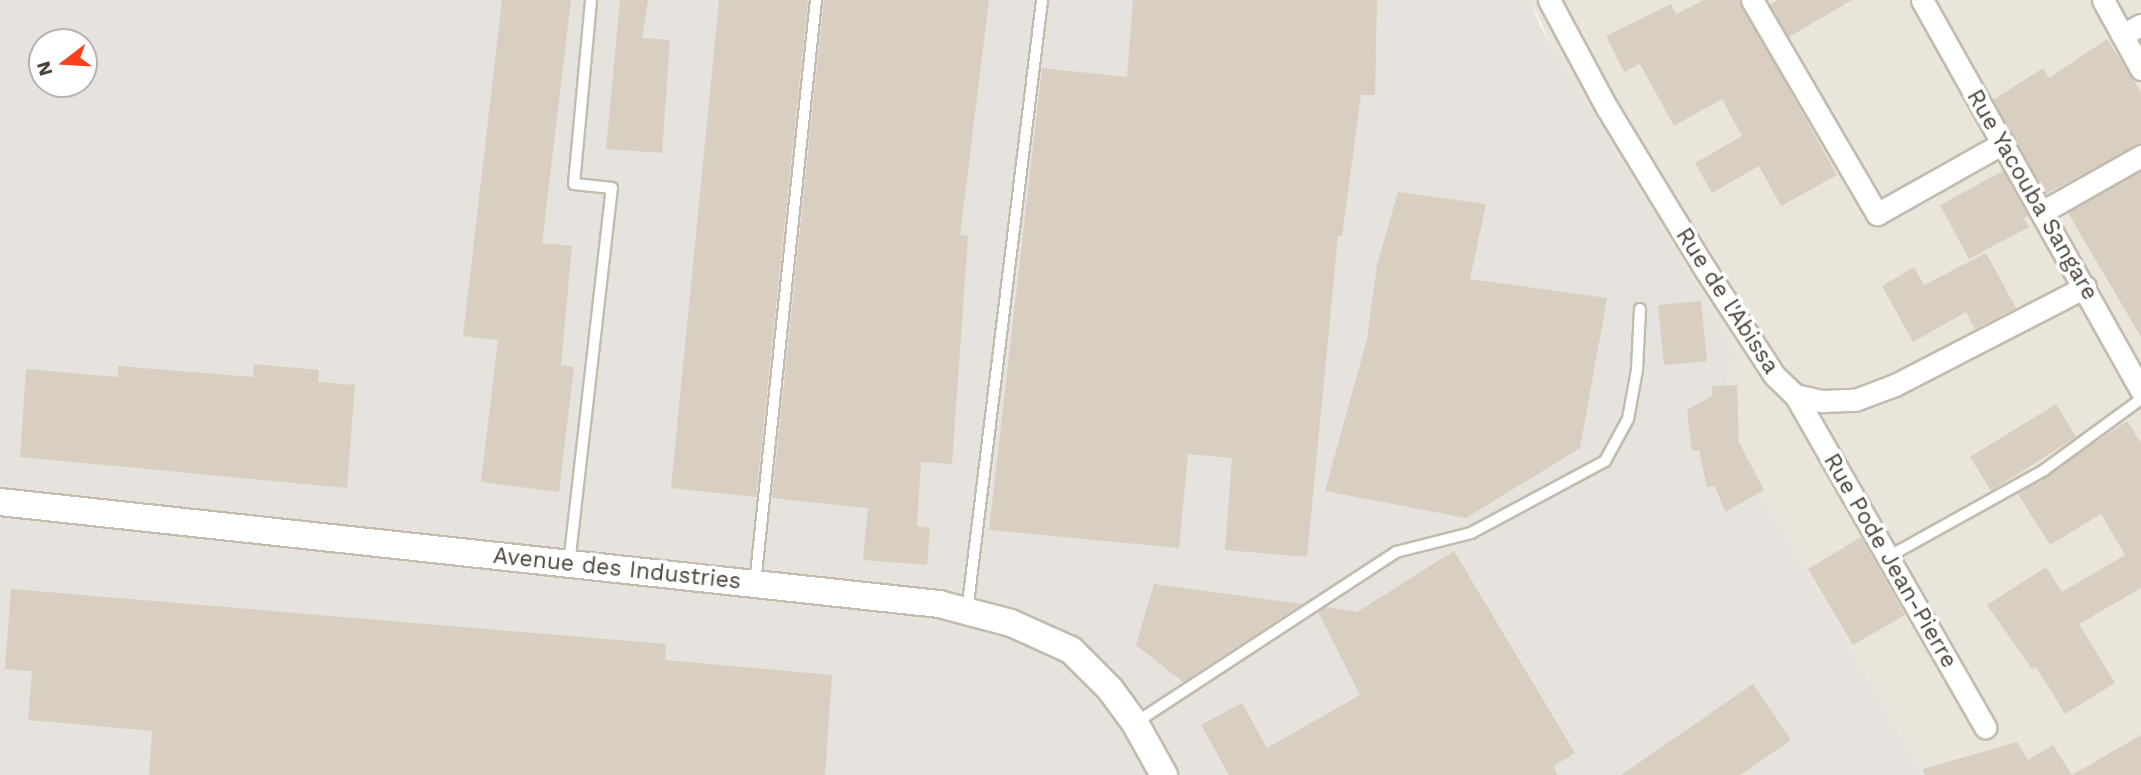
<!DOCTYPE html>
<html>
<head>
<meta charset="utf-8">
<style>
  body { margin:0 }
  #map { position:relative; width:2141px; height:775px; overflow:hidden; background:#f6f3ec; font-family:"Work Sans",sans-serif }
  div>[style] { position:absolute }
  .residential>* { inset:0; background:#eae5da }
  .industrial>* { inset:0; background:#e6e2dd }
  .building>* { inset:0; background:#d8cfc1 }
  .roads { filter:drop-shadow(2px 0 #c2bbae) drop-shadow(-2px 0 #c2bbae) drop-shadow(0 2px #c2bbae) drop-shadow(0 -2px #c2bbae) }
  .service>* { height:10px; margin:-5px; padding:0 5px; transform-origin:5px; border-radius:5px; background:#fff }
  .minor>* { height:21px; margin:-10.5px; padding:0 10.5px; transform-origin:10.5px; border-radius:10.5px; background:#fff }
  .tertiary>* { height:26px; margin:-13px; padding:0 13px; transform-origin:13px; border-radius:13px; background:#fff }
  span { translate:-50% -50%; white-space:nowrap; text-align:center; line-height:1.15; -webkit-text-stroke:7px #fff; paint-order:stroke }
  .street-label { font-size:23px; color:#4b4439 }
  .north { position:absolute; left:28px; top:28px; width:70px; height:70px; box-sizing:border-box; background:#fff; border:2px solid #b7b4b0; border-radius:50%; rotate:253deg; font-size:19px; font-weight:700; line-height:28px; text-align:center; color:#4b4439 }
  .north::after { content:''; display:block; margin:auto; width:24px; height:32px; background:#fc3f1d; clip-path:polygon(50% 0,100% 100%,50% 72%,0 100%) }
</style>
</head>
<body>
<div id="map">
  <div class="residential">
    <div style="clip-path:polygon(1531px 0,2141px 0,2141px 775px,1924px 775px,1714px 410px)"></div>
  </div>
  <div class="industrial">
    <div style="clip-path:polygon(evenodd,0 0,1531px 0,1539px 25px,1737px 353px,1714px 410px,1924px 775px,0 775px,0 0,42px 42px,84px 42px,84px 84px,42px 84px,42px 42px)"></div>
  </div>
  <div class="building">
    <div style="clip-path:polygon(502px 0,571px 0,542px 243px,572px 246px,561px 365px,574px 367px,559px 492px,481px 482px,498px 340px,463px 336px)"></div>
    <div style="clip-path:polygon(620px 0,648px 0,642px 38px,670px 40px,662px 153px,606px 149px)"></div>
    <div style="clip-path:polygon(719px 0,808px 0,756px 497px,671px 488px)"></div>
    <div style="clip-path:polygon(824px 0,989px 0,960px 235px,968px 236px,952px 464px,921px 462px,917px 526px,930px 528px,927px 565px,863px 560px,868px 508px,772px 498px)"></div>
    <div style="clip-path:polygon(1133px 0,1377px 0,1375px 95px,1361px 95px,1342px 236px,1338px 236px,1307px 557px,1225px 550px,1232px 458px,1188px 454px,1179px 548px,989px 530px,1042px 68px,1127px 77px)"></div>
    <div style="clip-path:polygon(1704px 0,1739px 0,1837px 175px,1781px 206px,1759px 166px,1712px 193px,1695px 163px,1742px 136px,1722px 99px,1674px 126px,1640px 64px,1624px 72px,1606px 36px,1671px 4px,1676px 14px)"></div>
    <div style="clip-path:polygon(1778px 0,1852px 0,1789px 37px,1770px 5px)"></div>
    <div style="clip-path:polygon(2107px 39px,2141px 92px,2141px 143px,2046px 194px,1993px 100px,2043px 68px,2049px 78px)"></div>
    <div style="clip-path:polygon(2003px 171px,2028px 216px,2024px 218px,2029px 227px,1969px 259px,1940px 205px)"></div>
    <div style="clip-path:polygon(2141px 171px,2141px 337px,2068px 213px)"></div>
    <div style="clip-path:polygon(1398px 192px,1486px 204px,1470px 279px,1607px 298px,1580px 448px,1466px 518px,1325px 491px,1367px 339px,1377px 265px)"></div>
    <div style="clip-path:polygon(1986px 253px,2016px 308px,1975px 329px,1966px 312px,1913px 342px,1882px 286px,1914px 267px,1924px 285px)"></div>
    <div style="clip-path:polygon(1701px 301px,1707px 361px,1664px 365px,1658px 305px)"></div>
    <div style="clip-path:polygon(254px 364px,319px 370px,318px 382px,355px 385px,347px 488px,20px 457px,26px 369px,118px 377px,118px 366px,253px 377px)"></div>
    <div style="clip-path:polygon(1737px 385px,1739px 442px,1764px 490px,1725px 512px,1715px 486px,1707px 487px,1699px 450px,1692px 451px,1687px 410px,1712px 396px,1712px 386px)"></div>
    <div style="clip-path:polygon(2056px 404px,2076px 437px,1991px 491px,1970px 457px)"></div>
    <div style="clip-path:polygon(2127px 421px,2141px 443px,2141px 588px,2079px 624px,2115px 683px,2065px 714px,2036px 667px,2032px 669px,1987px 605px,2046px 567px,2062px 592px,2125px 555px,2101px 514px,2050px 545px,2018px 494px)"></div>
    <div style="clip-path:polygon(1861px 537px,1905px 615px,1853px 645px,1808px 569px)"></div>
    <div style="clip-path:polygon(1454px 551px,1575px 753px,1553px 766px,1558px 775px,1229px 775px,1201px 725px,1242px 703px,1267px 748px,1360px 695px,1318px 612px,1326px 607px,1357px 612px)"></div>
    <div style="clip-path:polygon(1154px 584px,1302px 604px,1183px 682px,1136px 645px)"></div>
    <div style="clip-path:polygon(11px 589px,666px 644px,665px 660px,832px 675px,825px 775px,149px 775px,152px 731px,28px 720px,32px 671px,5px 669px)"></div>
    <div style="clip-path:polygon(1753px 684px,1791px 740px,1740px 775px,1621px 775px)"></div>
    <div style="clip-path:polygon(2141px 735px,2141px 775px,2072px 775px)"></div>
    <div style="clip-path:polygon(2017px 742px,2028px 760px,2053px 745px,2072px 775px,1924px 775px,1923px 769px)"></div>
  </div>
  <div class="roads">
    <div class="service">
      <div style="left:1888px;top:557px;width:179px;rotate:-29.1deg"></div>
      <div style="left:2044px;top:470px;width:120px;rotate:-36.2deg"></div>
      <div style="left:569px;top:564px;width:378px;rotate:-83.5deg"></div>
      <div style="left:612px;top:188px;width:38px;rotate:-174deg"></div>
      <div style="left:574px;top:184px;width:185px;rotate:-84.7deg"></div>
      <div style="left:755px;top:584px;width:587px;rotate:-84.04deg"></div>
      <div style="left:967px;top:612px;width:617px;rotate:-83.01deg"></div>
      <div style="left:1135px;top:723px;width:312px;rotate:-33.2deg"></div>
      <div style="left:1396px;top:552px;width:77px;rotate:-14.2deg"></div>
      <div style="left:1471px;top:533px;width:152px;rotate:-28.2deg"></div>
      <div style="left:1605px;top:461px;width:48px;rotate:-61.3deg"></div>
      <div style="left:1628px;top:419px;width:50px;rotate:-79.6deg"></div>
      <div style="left:1637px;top:370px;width:61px;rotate:-87.2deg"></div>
    </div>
    <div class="minor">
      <div style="left:1549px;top:0;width:123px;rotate:61.8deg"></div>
      <div style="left:1607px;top:108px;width:188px;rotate:58.7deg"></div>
      <div style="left:1705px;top:269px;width:126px;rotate:56.9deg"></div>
      <div style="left:1774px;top:375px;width:29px;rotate:44deg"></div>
      <div style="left:1795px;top:395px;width:28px;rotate:13deg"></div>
      <div style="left:1822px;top:401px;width:33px;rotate:-2deg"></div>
      <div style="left:1855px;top:400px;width:43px;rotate:-20.6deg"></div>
      <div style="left:1895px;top:385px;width:214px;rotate:-27.3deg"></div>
      <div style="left:1752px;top:0;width:248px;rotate:59.7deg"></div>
      <div style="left:1877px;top:214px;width:145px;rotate:-29.4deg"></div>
      <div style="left:1922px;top:0;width:447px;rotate:60.7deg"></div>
      <div style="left:2103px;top:0;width:79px;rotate:61.2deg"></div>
      <div style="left:2122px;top:35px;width:21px;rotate:-28deg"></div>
      <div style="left:2042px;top:212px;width:114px;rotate:-29.5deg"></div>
      <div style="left:1795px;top:395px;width:383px;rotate:60.2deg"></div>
    </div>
    <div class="tertiary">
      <div style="left:0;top:502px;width:945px;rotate:6.2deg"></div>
      <div style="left:939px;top:604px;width:74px;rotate:14.8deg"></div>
      <div style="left:1011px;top:623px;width:66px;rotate:24.2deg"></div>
      <div style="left:1071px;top:650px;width:55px;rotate:45deg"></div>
      <div style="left:1110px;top:689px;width:42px;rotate:53.7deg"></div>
      <div style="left:1135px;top:723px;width:60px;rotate:60.9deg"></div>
    </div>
  </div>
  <div class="street-label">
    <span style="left:2032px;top:195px;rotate:60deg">Rue Yacouba Sangare</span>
    <span style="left:1727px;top:301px;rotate:57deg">Rue de l'Abissa</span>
    <span style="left:1890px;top:561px;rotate:60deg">Rue Pode Jean-Pierre</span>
    <span style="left:617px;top:569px;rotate:6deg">Avenue des Industries</span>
  </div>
  <div class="north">N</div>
</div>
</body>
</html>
